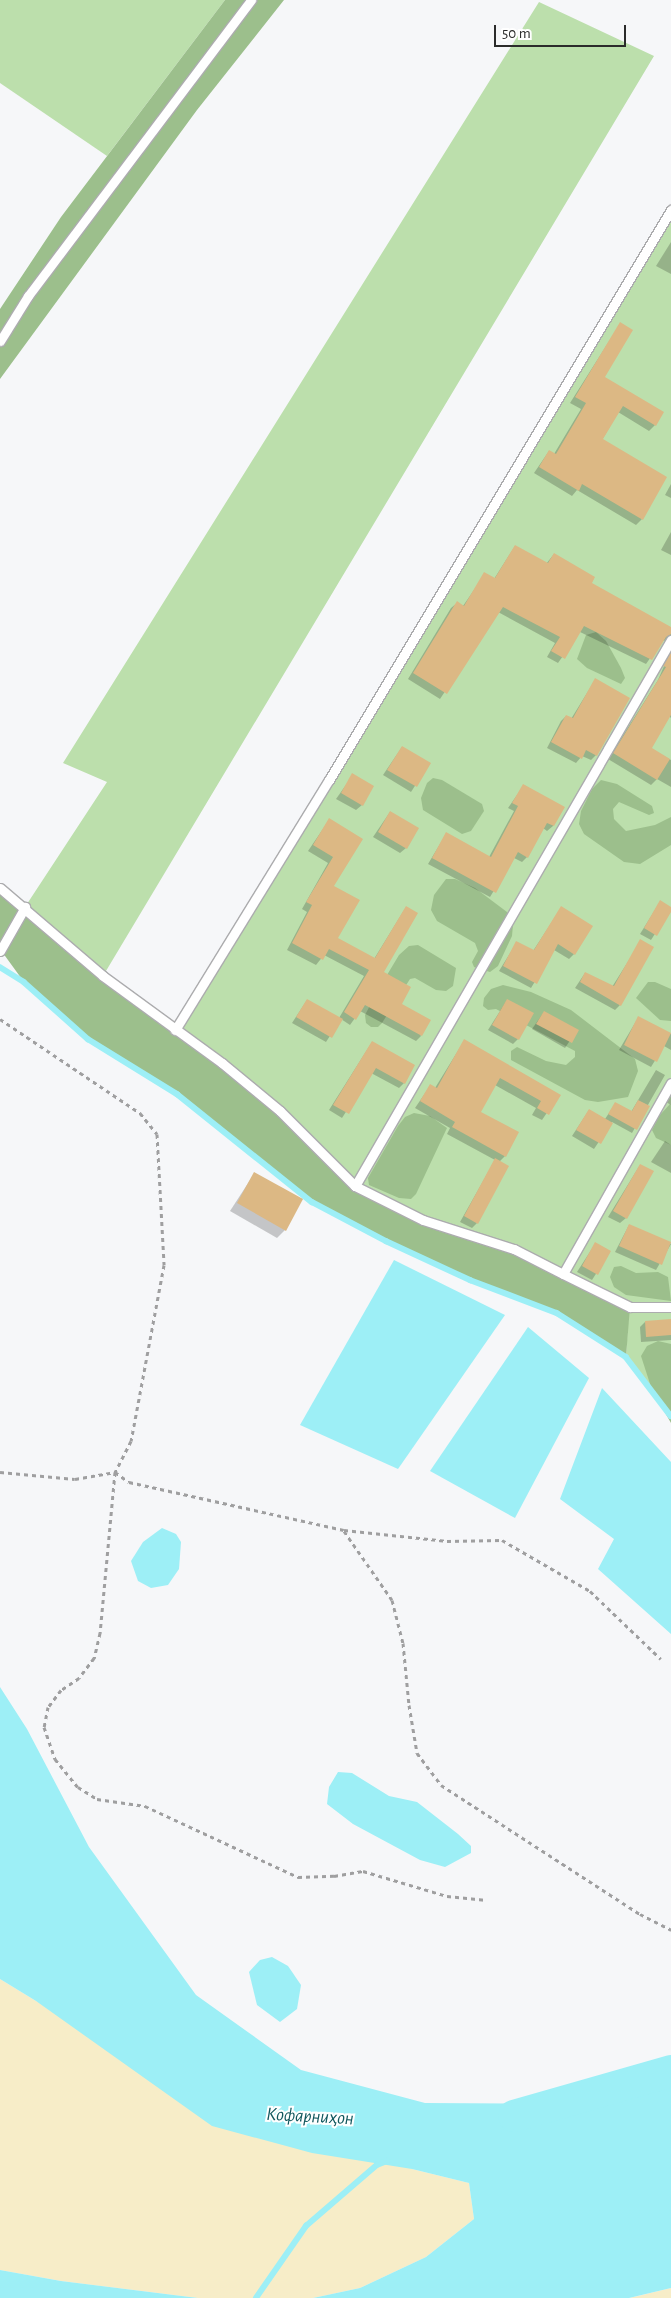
<!DOCTYPE html>
<html>
<head>
<meta charset="utf-8">
<style>
  body { margin:0 }
  #map { position:relative; width:671px; height:2298px; overflow:hidden; background:#f6f7f9; font-family:"Alegreya Sans",sans-serif }
  div>[style] { position:absolute }
  .green>* { inset:0; background:#bcdfac }
  .forest>* { inset:0; background:#9cbf8c }
  .sand>* { inset:0; background:#f7edc8 }
  .water>* { inset:0; background:#9deff6 }
  .shadow>* { inset:0; background:#0003 }
  .stream>* { height:5.5px; margin:-2.75px; padding:0 2.75px; transform-origin:2.75px; border-radius:2.75px; background:#9deff6 }
  .river>* { height:32px; margin:-16px; padding:0 16px; transform-origin:16px; border-radius:16px; background:#9deff6 }
  .building>* { inset:0; background:#dcb884 }
  .path>* { height:3px; margin-top:-1.5px; transform-origin:0; background:repeating-linear-gradient(90deg,#9f9fa0 0 4px,transparent 0 8px) }
  .roads { filter:drop-shadow(1px 0 #acacae) drop-shadow(-1px 0 #acacae) drop-shadow(0 1px #acacae) drop-shadow(0 -1px #acacae) }
  .lane>* { height:9px; margin:-4.5px; padding:0 4.5px; transform-origin:4.5px; border-radius:4.5px; background:#fff }
  span { translate:-50% -50%; white-space:nowrap; text-align:center; line-height:1.15; -webkit-text-stroke:4px #fff; paint-order:stroke }
  .water-label { font-size:19px; color:#10575d; font-style:italic }
  .scale { position:absolute; left:494px; top:25px; width:132px; height:22px; box-sizing:border-box; border:2px solid #2b2b2b; border-top:0; padding-left:6px; font-size:15px; line-height:18px; white-space:nowrap; color:#2b2b2b; -webkit-text-stroke:4px #fff; paint-order:stroke }
</style>
</head>
<body>
<div id="map">
  <div class="green">
    <div style="clip-path:polygon(0 0,225px 0,107px 156px,0 83px)"></div>
    <div style="clip-path:polygon(539px 2px,654px 56px,103px 976px,25px 907px,107px 782px,63px 763px)"></div>
    <div style="clip-path:polygon(671px 210px,671px 1416px,626px 1357px,629px 1307px,423px 1220px,355px 1186px,175px 1030px)"></div>
  </div>
  <div class="forest">
    <div style="clip-path:polygon(225px 0,284px 0,197px 110px,0 379px,0 309px,61px 217px)"></div>
    <div style="clip-path:polygon(596px 632px,606px 641px,621px 668px,625px 678px,621px 684px,587px 668px,577px 659px,586px 635px)"></div>
    <div style="clip-path:polygon(433px 778px,442px 780px,482px 804px,484px 811px,471px 831px,462px 834px,423px 810px,421px 798px,427px 783px)"></div>
    <div style="clip-path:polygon(601px 780px,617px 784px,652px 806px,654px 813px,649px 815px,619px 802px,613px 809px,614px 819px,626px 831px,655px 825px,671px 817px,671px 845px,640px 864px,624px 862px,584px 834px,579px 824px,581px 811px,592px 789px)"></div>
    <div style="clip-path:polygon(446px 879px,455px 879px,475px 888px,507px 912px,513px 925px,512px 936px,498px 966px,490px 972px,474px 967px,472px 962px,478px 951px,475px 943px,437px 921px,431px 910px,434px 895px)"></div>
    <div style="clip-path:polygon(0 888px,103px 976px,222px 1063px,355px 1186px,423px 1220px,514px 1249px,630px 1307px,626px 1357px,557px 1313px,470px 1280px,386px 1241px,312px 1202px,177px 1095px,88px 1039px,24px 982px,0 949px)"></div>
    <div style="clip-path:polygon(418px 945px,456px 968px,453px 986px,446px 991px,436px 990px,415px 978px,410px 979px,382px 1023px,378px 1027px,371px 1027px,366px 1023px,365px 1015px,378px 990px,399px 955px,409px 946px)"></div>
    <div style="clip-path:polygon(648px 982px,655px 982px,671px 989px,671px 1021px,660px 1020px,636px 998px)"></div>
    <div style="clip-path:polygon(503px 985px,531px 992px,571px 1010px,635px 1059px,638px 1071px,628px 1097px,598px 1102px,585px 1100px,511px 1060px,511px 1051px,517px 1047px,546px 1061px,566px 1065px,575px 1057px,575px 1051px,496px 1009px,488px 1010px,483px 1006px,484px 998px,491px 989px)"></div>
    <div style="clip-path:polygon(670px 1104px,671px 1105px,671px 1145px,656px 1138px,652px 1130px,659px 1116px)"></div>
    <div style="clip-path:polygon(414px 1113px,430px 1116px,447px 1128px,416px 1194px,411px 1199px,399px 1198px,369px 1185px,368px 1178px,398px 1126px,405px 1117px)"></div>
    <div style="clip-path:polygon(621px 1266px,636px 1273px,658px 1272px,668px 1277px,671px 1301px,626px 1295px,614px 1287px,610px 1277px,614px 1267px)"></div>
    <div style="clip-path:polygon(658px 1341px,671px 1344px,671px 1423px,652px 1390px,641px 1356px,647px 1346px)"></div>
  </div>
  <div class="sand">
    <div style="clip-path:polygon(0 1979px,36px 2001px,412px 2169px,469px 2183px,474px 2219px,426px 2257px,360px 2288px,313px 2298px,198px 2298px,61px 2281px,0 2270px)"></div>
    <div style="clip-path:polygon(671px 2288px,671px 2298px,629px 2298px,638px 2296px)"></div>
  </div>
  <div class="water">
    <div style="clip-path:polygon(394px 1260px,505px 1315px,398px 1469px,300px 1425px)"></div>
    <div style="clip-path:polygon(528px 1327px,589px 1378px,515px 1518px,430px 1471px)"></div>
    <div style="clip-path:polygon(602px 1388px,671px 1462px,671px 1634px,598px 1569px,614px 1539px,560px 1499px)"></div>
    <div style="clip-path:polygon(162px 1528px,176px 1534px,181px 1542px,179px 1569px,168px 1585px,151px 1588px,138px 1581px,131px 1561px,143px 1542px)"></div>
    <div style="clip-path:polygon(0 1687px,27px 1729px,89px 1847px,196px 1995px,301px 2070px,425px 2103px,565px 2104px,671px 2076px,671px 2288px,629px 2298px,313px 2298px,360px 2288px,426px 2257px,474px 2219px,469px 2183px,412px 2169px,312px 2153px,212px 2126px,36px 2001px,0 1979px)"></div>
    <div style="clip-path:polygon(338px 1772px,352px 1773px,389px 1796px,417px 1802px,458px 1834px,471px 1846px,471px 1853px,445px 1867px,420px 1860px,353px 1824px,327px 1804px,329px 1787px)"></div>
    <div style="clip-path:polygon(272px 1957px,288px 1966px,301px 1985px,297px 2009px,280px 2022px,257px 2005px,249px 1972px,260px 1960px)"></div>
    <div style="clip-path:polygon(0 2270px,61px 2281px,198px 2298px,0 2298px)"></div>
  </div>
  <div class="shadow">
    <div style="clip-path:polygon(671px 242px,671px 274px,656px 266px)"></div>
    <div style="clip-path:polygon(620px 324px,603px 377px,655px 425px,649px 431px,618px 412px,602px 440px,642px 519px,636px 525px,577px 490px,572px 496px,534px 473px,549px 451px,554px 454px,581px 409px,570px 403px)"></div>
    <div style="clip-path:polygon(671px 484px,671px 498px,665px 495px)"></div>
    <div style="clip-path:polygon(671px 532px,671px 555px,661px 550px)"></div>
    <div style="clip-path:polygon(515px 546px,546px 564px,554px 554px,590px 584px,671px 629px,671px 647px,669px 640px,662px 641px,646px 664px,580px 632px,558px 663px,547px 657px,555px 643px,498px 612px,440px 699px,408px 679px,451px 608px,457px 603px,463px 606px,485px 574px,494px 579px)"></div>
    <div style="clip-path:polygon(671px 650px,671px 718px,669px 716px,650px 748px,671px 760px,671px 787px,657px 779px,651px 785px,608px 759px,658px 680px)"></div>
    <div style="clip-path:polygon(595px 680px,596px 755px,591px 760px,582px 756px,576px 763px,547px 748px,561px 721px,566px 716px,571px 719px)"></div>
    <div style="clip-path:polygon(402px 747px,429px 764px,411px 792px,383px 775px)"></div>
    <div style="clip-path:polygon(353px 775px,362px 805px,356px 810px,336px 799px)"></div>
    <div style="clip-path:polygon(524px 785px,563px 808px,553px 826px,547px 831px,543px 828px,527px 857px,522px 862px,514px 858px,490px 897px,428px 864px,446px 834px,489px 857px,514px 811px,508px 808px)"></div>
    <div style="clip-path:polygon(390px 812px,406px 848px,400px 853px,373px 837px)"></div>
    <div style="clip-path:polygon(329px 820px,361px 840px,333px 886px,336px 939px,374px 959px,406px 907px,382px 973px,421px 1036px,416px 1041px,360px 1011px,350px 1025px,341px 1019px,326px 1042px,292px 1023px,307px 1000px,339px 1018px,364px 976px,324px 955px,316px 965px,287px 950px,307px 912px,302px 909px,328px 863px,308px 851px)"></div>
    <div style="clip-path:polygon(660px 902px,671px 909px,651px 940px,640px 934px)"></div>
    <div style="clip-path:polygon(561px 908px,574px 954px,569px 959px,554px 950px,531px 988px,499px 971px,517px 942px,533px 951px)"></div>
    <div style="clip-path:polygon(641px 941px,620px 1005px,615px 1010px,575px 988px,585px 973px,612px 987px)"></div>
    <div style="clip-path:polygon(507px 1000px,518px 1039px,513px 1044px,488px 1030px)"></div>
    <div style="clip-path:polygon(544px 1012px,577px 1030px,565px 1048px,532px 1029px)"></div>
    <div style="clip-path:polygon(638px 1018px,671px 1034px,671px 1050px,664px 1046px,651px 1067px,619px 1050px)"></div>
    <div style="clip-path:polygon(464px 1041px,559px 1095px,542px 1120px,532px 1115px,536px 1108px,495px 1085px,479px 1112px,505px 1156px,499px 1162px,477px 1223px,472px 1228px,460px 1222px,495px 1160px,447px 1134px,450px 1128px,415px 1108px,430px 1086px,435px 1088px)"></div>
    <div style="clip-path:polygon(372px 1042px,404px 1083px,399px 1088px,371px 1073px,342px 1118px,329px 1110px)"></div>
    <div style="clip-path:polygon(656px 1070px,665px 1075px,632px 1133px,612px 1122px,594px 1149px,572px 1136px,589px 1110px,605px 1119px,615px 1104px,631px 1112px)"></div>
    <div style="clip-path:polygon(671px 1093px,671px 1105px,666px 1102px)"></div>
    <div style="clip-path:polygon(665px 1141px,671px 1145px,671px 1173px,651px 1162px)"></div>
    <div style="clip-path:polygon(640px 1165px,626px 1218px,620px 1223px,608px 1217px)"></div>
    <div style="clip-path:polygon(254px 1174px,285px 1230px,277px 1238px,230px 1211px)"></div>
    <div style="clip-path:polygon(629px 1225px,671px 1244px,656px 1270px,615px 1252px)"></div>
    <div style="clip-path:polygon(595px 1244px,610px 1252px,592px 1280px,577px 1272px)"></div>
    <div style="clip-path:polygon(671px 1321px,671px 1340px,641px 1342px,640px 1327px,645px 1322px)"></div>
  </div>
  <div class="stream">
    <div style="left:0;top:967px;width:28px;rotate:32deg"></div>
    <div style="left:24px;top:982px;width:86px;rotate:41.7deg"></div>
    <div style="left:88px;top:1039px;width:105px;rotate:31.7deg"></div>
    <div style="left:177px;top:1094px;width:173px;rotate:38.7deg"></div>
    <div style="left:312px;top:1202px;width:84px;rotate:27.8deg"></div>
    <div style="left:386px;top:1241px;width:93px;rotate:24.9deg"></div>
    <div style="left:470px;top:1280px;width:93px;rotate:20.8deg"></div>
    <div style="left:557px;top:1313px;width:82px;rotate:32.5deg"></div>
    <div style="left:626px;top:1357px;width:74px;rotate:52.7deg"></div>
    <div style="left:256px;top:2298px;width:88px;rotate:-55.2deg"></div>
    <div style="left:306px;top:2226px;width:94px;rotate:-40.7deg"></div>
    <div style="left:377px;top:2165px;width:11px;rotate:-22deg"></div>
  </div>
  <div class="river">
    <div style="left:514px;top:2116px;width:163px;rotate:-16deg"></div>
  </div>
  <div class="building">
    <div style="clip-path:polygon(620px 322px,633px 330px,605px 377px,664px 412px,656px 426px,623px 406px,603px 439px,667px 477px,643px 520px,582px 484px,579px 491px,539px 467px,549px 450px,556px 454px,586px 403px,575px 397px)"></div>
    <div style="clip-path:polygon(515px 545px,548px 563px,554px 553px,595px 577px,592px 583px,671px 627px,671px 634px,666px 637px,652px 660px,584px 626px,565px 659px,551px 651px,560px 637px,503px 607px,447px 694px,413px 673px,457px 601px,464px 606px,484px 572px,495px 578px)"></div>
    <div style="clip-path:polygon(671px 652px,671px 715px,652px 748px,670px 759px,657px 780px,613px 753px,666px 667px,663px 666px)"></div>
    <div style="clip-path:polygon(595px 678px,630px 698px,597px 756px,586px 750px,582px 759px,551px 742px,566px 715px,573px 718px)"></div>
    <div style="clip-path:polygon(402px 746px,431px 763px,417px 787px,387px 770px)"></div>
    <div style="clip-path:polygon(352px 773px,374px 786px,363px 806px,341px 793px)"></div>
    <div style="clip-path:polygon(523px 784px,565px 807px,554px 826px,547px 823px,528px 858px,518px 852px,496px 893px,432px 858px,446px 832px,491px 857px,518px 806px,512px 803px)"></div>
    <div style="clip-path:polygon(390px 811px,419px 828px,407px 849px,378px 832px)"></div>
    <div style="clip-path:polygon(329px 818px,363px 839px,334px 886px,360px 900px,338px 938px,375px 958px,406px 906px,418px 913px,384px 972px,411px 987px,402px 1004px,431px 1020px,422px 1036px,365px 1005px,356px 1020px,344px 1012px,369px 970px,329px 949px,323px 960px,292px 943px,312px 905px,306px 902px,333px 857px,313px 845px)"></div>
    <div style="clip-path:polygon(660px 900px,671px 907px,671px 912px,657px 936px,644px 928px)"></div>
    <div style="clip-path:polygon(561px 906px,593px 926px,575px 955px,558px 944px,537px 984px,503px 966px,516px 941px,534px 950px)"></div>
    <div style="clip-path:polygon(640px 939px,654px 947px,621px 1006px,580px 982px,585px 972px,614px 986px)"></div>
    <div style="clip-path:polygon(307px 999px,343px 1019px,332px 1038px,296px 1017px)"></div>
    <div style="clip-path:polygon(507px 999px,534px 1013px,519px 1040px,492px 1025px)"></div>
    <div style="clip-path:polygon(544px 1011px,579px 1030px,572px 1043px,536px 1024px)"></div>
    <div style="clip-path:polygon(638px 1016px,671px 1033px,657px 1062px,624px 1045px)"></div>
    <div style="clip-path:polygon(464px 1039px,561px 1095px,549px 1115px,537px 1108px,541px 1101px,500px 1078px,481px 1112px,519px 1132px,506px 1157px,452px 1127px,455px 1122px,420px 1101px,430px 1084px,437px 1088px)"></div>
    <div style="clip-path:polygon(372px 1041px,415px 1065px,405px 1084px,376px 1068px,349px 1114px,333px 1105px)"></div>
    <div style="clip-path:polygon(638px 1100px,650px 1106px,637px 1130px,608px 1114px,615px 1102px,632px 1111px)"></div>
    <div style="clip-path:polygon(589px 1109px,613px 1123px,601px 1144px,576px 1130px)"></div>
    <div style="clip-path:polygon(495px 1158px,509px 1166px,478px 1224px,464px 1216px)"></div>
    <div style="clip-path:polygon(640px 1164px,654px 1171px,627px 1219px,613px 1211px)"></div>
    <div style="clip-path:polygon(254px 1172px,303px 1199px,286px 1231px,237px 1203px)"></div>
    <div style="clip-path:polygon(629px 1224px,671px 1242px,662px 1265px,619px 1246px)"></div>
    <div style="clip-path:polygon(595px 1242px,611px 1251px,598px 1275px,582px 1266px)"></div>
    <div style="clip-path:polygon(671px 1319px,671px 1335px,646px 1337px,645px 1321px)"></div>
  </div>
  <div class="path">
    <div style="left:0;top:1019px;width:169px;rotate:33.9deg"></div>
    <div style="left:140px;top:1113px;width:27px;rotate:51deg"></div>
    <div style="left:157px;top:1134px;width:131px;rotate:86.9deg"></div>
    <div style="left:164px;top:1265px;width:179px;rotate:100.6deg"></div>
    <div style="left:131px;top:1441px;width:35px;rotate:117deg"></div>
    <div style="left:115px;top:1472px;width:17px;rotate:36deg"></div>
    <div style="left:129px;top:1482px;width:220px;rotate:12.6deg"></div>
    <div style="left:344px;top:1530px;width:104px;rotate:6.1deg"></div>
    <div style="left:447px;top:1541px;width:55px;rotate:-1deg"></div>
    <div style="left:502px;top:1540px;width:102px;rotate:30.1deg"></div>
    <div style="left:590px;top:1591px;width:98px;rotate:43.8deg"></div>
    <div style="left:0;top:1472px;width:75px;rotate:5.3deg"></div>
    <div style="left:75px;top:1479px;width:41px;rotate:-9.9deg"></div>
    <div style="left:115px;top:1472px;width:162px;rotate:95.3deg"></div>
    <div style="left:100px;top:1633px;width:26px;rotate:103deg"></div>
    <div style="left:94px;top:1658px;width:25px;rotate:127deg"></div>
    <div style="left:79px;top:1678px;width:22px;rotate:146deg"></div>
    <div style="left:61px;top:1690px;width:21px;rotate:127deg"></div>
    <div style="left:48px;top:1707px;width:20px;rotate:101deg"></div>
    <div style="left:44px;top:1727px;width:34px;rotate:71deg"></div>
    <div style="left:55px;top:1759px;width:36px;rotate:51deg"></div>
    <div style="left:78px;top:1787px;width:22px;rotate:32deg"></div>
    <div style="left:97px;top:1799px;width:49px;rotate:8.3deg"></div>
    <div style="left:145px;top:1806px;width:169px;rotate:24.9deg"></div>
    <div style="left:298px;top:1877px;width:36px;rotate:-2deg"></div>
    <div style="left:334px;top:1876px;width:29px;rotate:-10deg"></div>
    <div style="left:363px;top:1871px;width:88px;rotate:16.6deg"></div>
    <div style="left:447px;top:1896px;width:40px;rotate:5.7deg"></div>
    <div style="left:344px;top:1531px;width:84px;rotate:55.2deg"></div>
    <div style="left:392px;top:1600px;width:44px;rotate:75.7deg"></div>
    <div style="left:403px;top:1643px;width:62px;rotate:84.5deg"></div>
    <div style="left:409px;top:1705px;width:49px;rotate:80.5deg"></div>
    <div style="left:417px;top:1753px;width:40px;rotate:53deg"></div>
    <div style="left:441px;top:1785px;width:237px;rotate:33deg"></div>
    <div style="left:640px;top:1914px;width:35px;rotate:27deg"></div>
  </div>
  <div class="roads">
    <div class="lane">
      <div style="left:0;top:341px;width:53px;rotate:-58.1deg"></div>
      <div style="left:28px;top:296px;width:371px;rotate:-53deg"></div>
      <div style="left:0;top:888px;width:135px;rotate:40.5deg"></div>
      <div style="left:103px;top:976px;width:147px;rotate:36.2deg"></div>
      <div style="left:222px;top:1063px;width:75px;rotate:39.6deg"></div>
      <div style="left:280px;top:1111px;width:106px;rotate:45deg"></div>
      <div style="left:355px;top:1186px;width:631px;rotate:-59.94deg"></div>
      <div style="left:0;top:951px;width:51px;rotate:-60.4deg"></div>
      <div style="left:175px;top:1030px;width:294px;rotate:-58.4deg"></div>
      <div style="left:329px;top:780px;width:665px;rotate:-59.04deg"></div>
      <div style="left:671px;top:1083px;width:219px;rotate:119.5deg"></div>
      <div style="left:563px;top:1274px;width:75px;rotate:26.2deg"></div>
      <div style="left:630px;top:1307px;width:41px"></div>
      <div style="left:355px;top:1186px;width:76px;rotate:26.6deg"></div>
      <div style="left:423px;top:1220px;width:96px;rotate:17.7deg"></div>
      <div style="left:514px;top:1249px;width:55px;rotate:27deg"></div>
    </div>
  </div>
  <div class="water-label">
    <span style="left:310px;top:2117px;rotate:3deg">Кофарниҳон</span>
  </div>
  <div class="scale">50 m</div>
</div>
</body>
</html>
